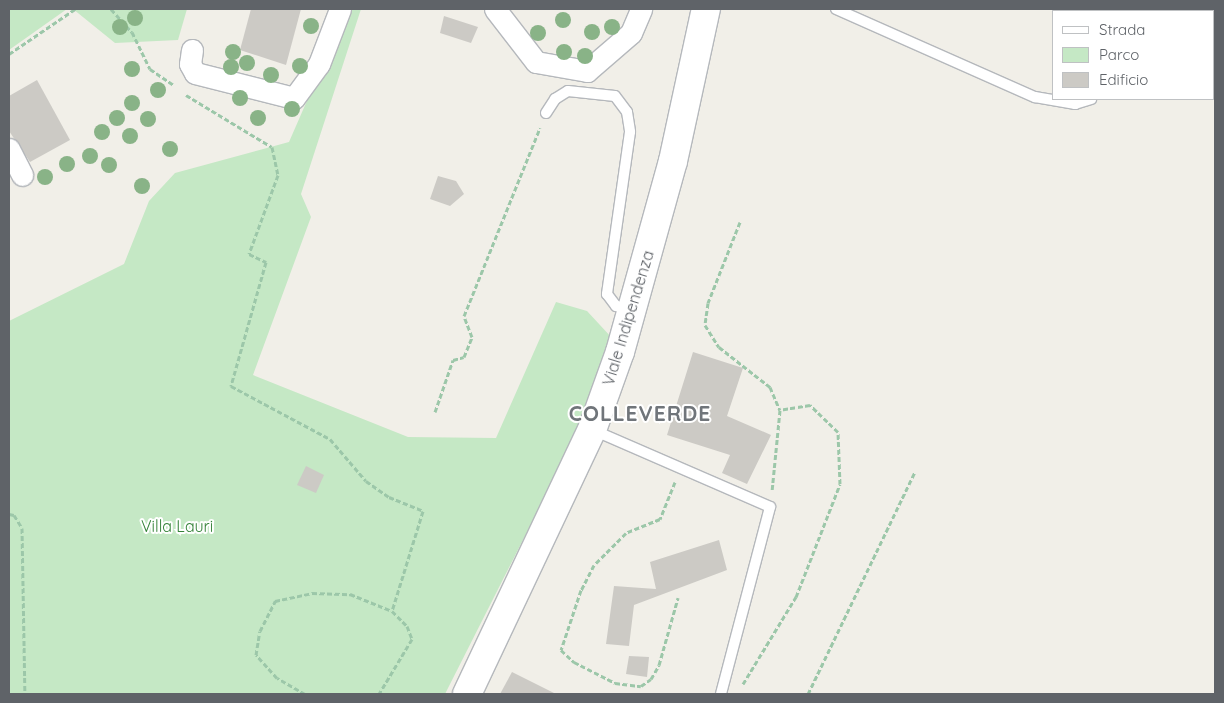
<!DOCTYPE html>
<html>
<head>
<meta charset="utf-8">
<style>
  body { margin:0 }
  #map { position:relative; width:1224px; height:703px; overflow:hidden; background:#f1efe8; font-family:Quicksand,sans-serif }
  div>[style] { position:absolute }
  .green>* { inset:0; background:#c5e8c5 }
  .building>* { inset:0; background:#cccac5 }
  .path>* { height:3px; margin-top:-1.5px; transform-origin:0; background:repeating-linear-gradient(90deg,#9cc7a9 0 5px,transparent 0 7.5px) }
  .roads { filter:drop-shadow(1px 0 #b5b8bc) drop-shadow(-1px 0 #b5b8bc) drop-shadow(0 1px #b5b8bc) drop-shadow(0 -1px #b5b8bc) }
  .service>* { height:10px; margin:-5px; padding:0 5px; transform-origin:5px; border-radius:5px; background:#fff }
  .minor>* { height:21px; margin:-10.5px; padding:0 10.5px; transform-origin:10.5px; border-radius:10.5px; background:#fff }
  .secondary>* { height:28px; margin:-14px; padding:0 14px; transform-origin:14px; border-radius:14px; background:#fff }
  .trees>* { width:16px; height:16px; margin:-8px; border-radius:50%; background:#89b387 }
  span { translate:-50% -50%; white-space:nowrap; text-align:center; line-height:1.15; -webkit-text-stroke:4px #fff; paint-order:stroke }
  .street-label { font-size:16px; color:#5f6368 }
  .park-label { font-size:16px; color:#348238 }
  .district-label { font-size:21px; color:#70757a; font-weight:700; letter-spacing:1px }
  .frame { position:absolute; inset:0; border:10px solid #5f6368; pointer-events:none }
  .legend { position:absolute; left:1052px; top:10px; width:162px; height:90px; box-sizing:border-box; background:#fff; border:1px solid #bfc1c3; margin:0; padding:6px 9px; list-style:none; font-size:15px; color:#5f6368 }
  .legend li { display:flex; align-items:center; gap:10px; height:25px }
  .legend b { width:25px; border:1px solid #bfc1c3 }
</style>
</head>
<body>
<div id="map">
  <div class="green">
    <div style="clip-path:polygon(9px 9px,67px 9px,9px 50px)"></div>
    <div style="clip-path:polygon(73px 9px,187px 9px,178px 40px,115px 43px)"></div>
    <div style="clip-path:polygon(347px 9px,361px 9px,301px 194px,311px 217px,253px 375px,408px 437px,496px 438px,556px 302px,587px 311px,612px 338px,567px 453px,445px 694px,9px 694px,9px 321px,124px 264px,149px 201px,175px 173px,289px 142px)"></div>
  </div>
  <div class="building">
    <div style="clip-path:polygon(251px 9px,301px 9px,286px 65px,240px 50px)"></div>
    <div style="clip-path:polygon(444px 16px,478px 27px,471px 43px,440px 33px)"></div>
    <div style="clip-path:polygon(37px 80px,70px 140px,30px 162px,9px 131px,9px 96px)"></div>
    <div style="clip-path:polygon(438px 176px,456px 181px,464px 194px,450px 206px,430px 199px)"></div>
    <div style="clip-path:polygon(693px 352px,743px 368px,727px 416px,771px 435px,747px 484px,722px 473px,730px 455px,667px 435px)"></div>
    <div style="clip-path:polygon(306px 466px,324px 475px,316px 493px,297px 485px)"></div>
    <div style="clip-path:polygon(719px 540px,727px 570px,634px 605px,629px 646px,606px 644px,614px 586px,656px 589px,650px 562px)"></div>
    <div style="clip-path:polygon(629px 656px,649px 657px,647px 677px,626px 674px)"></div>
    <div style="clip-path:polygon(512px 672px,556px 694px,500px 694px)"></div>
  </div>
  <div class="path">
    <div style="left:111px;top:9px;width:31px;rotate:48deg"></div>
    <div style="left:132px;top:32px;width:41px;rotate:64.1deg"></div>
    <div style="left:150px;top:69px;width:29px;rotate:34deg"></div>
    <div style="left:9px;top:54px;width:80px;rotate:-34.3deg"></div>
    <div style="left:186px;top:95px;width:100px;rotate:31.2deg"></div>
    <div style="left:272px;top:147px;width:29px;rotate:78deg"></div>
    <div style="left:278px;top:175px;width:84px;rotate:110.2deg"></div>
    <div style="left:249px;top:254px;width:19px;rotate:25deg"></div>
    <div style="left:266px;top:262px;width:129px;rotate:105.8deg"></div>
    <div style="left:231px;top:386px;width:112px;rotate:28.2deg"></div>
    <div style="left:330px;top:439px;width:55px;rotate:49.4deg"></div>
    <div style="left:366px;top:481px;width:28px;rotate:35deg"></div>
    <div style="left:389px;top:497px;width:37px;rotate:22deg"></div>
    <div style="left:423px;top:511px;width:105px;rotate:107.2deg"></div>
    <div style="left:740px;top:222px;width:87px;rotate:111.6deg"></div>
    <div style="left:708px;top:303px;width:22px;rotate:98deg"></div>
    <div style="left:705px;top:325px;width:26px;rotate:58deg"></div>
    <div style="left:719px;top:347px;width:65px;rotate:38.1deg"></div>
    <div style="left:770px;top:387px;width:25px;rotate:67deg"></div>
    <div style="left:435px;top:412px;width:55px;rotate:-70.9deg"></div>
    <div style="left:453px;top:360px;width:11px;rotate:-15deg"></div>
    <div style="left:464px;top:357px;width:22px;rotate:-68deg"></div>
    <div style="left:472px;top:337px;width:22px;rotate:-111deg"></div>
    <div style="left:464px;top:316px;width:203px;rotate:-68deg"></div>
    <div style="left:675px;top:482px;width:40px;rotate:112deg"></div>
    <div style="left:660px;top:519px;width:37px;rotate:158deg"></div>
    <div style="left:626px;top:533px;width:45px;rotate:135deg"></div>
    <div style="left:594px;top:565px;width:28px;rotate:117deg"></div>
    <div style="left:581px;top:590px;width:63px;rotate:108.4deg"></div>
    <div style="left:561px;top:650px;width:18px;rotate:43deg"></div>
    <div style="left:574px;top:662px;width:46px;rotate:27.1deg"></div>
    <div style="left:615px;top:683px;width:26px;rotate:7deg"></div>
    <div style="left:641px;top:686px;width:12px;rotate:-35deg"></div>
    <div style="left:651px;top:679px;width:16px;rotate:-60deg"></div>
    <div style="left:659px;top:665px;width:70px;rotate:-74.2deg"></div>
    <div style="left:9px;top:514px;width:5px;rotate:11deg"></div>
    <div style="left:14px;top:515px;width:15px;rotate:58deg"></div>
    <div style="left:22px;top:528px;width:166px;rotate:89deg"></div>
    <div style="left:743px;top:684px;width:102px;rotate:-58.7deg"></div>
    <div style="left:796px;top:597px;width:121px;rotate:-68.7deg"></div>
    <div style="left:840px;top:484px;width:52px;rotate:-92.2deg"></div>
    <div style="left:838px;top:432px;width:39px;rotate:-136deg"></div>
    <div style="left:810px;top:405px;width:30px;rotate:171deg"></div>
    <div style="left:780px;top:410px;width:81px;rotate:95.6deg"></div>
    <div style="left:305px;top:694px;width:32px;rotate:-150deg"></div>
    <div style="left:277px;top:678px;width:31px;rotate:-132deg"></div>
    <div style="left:256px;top:655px;width:24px;rotate:-81deg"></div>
    <div style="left:260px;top:631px;width:34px;rotate:-63deg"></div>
    <div style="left:275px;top:601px;width:38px;rotate:-12deg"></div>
    <div style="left:312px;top:593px;width:38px;rotate:2deg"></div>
    <div style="left:350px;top:594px;width:45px;rotate:22deg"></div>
    <div style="left:392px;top:611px;width:21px;rotate:45deg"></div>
    <div style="left:407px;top:626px;width:14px;rotate:69deg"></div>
    <div style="left:412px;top:639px;width:64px;rotate:121deg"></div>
    <div style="left:808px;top:694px;width:246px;rotate:-64.3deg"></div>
  </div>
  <div class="roads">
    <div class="service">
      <div style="left:836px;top:9px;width:218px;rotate:23.9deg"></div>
      <div style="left:1035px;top:97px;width:41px;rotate:9.9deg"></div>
      <div style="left:1075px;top:104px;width:17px;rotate:-17deg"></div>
      <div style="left:546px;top:113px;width:17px;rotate:-57deg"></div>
      <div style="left:555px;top:99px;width:15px;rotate:-32deg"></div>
      <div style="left:568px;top:91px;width:47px;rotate:6.1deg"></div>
      <div style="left:615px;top:96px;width:20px;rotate:53deg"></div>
      <div style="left:627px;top:112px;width:20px;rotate:81deg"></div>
      <div style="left:630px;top:132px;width:164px;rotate:98.1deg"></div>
      <div style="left:607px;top:294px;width:15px;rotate:53deg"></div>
      <div style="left:616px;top:306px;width:16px;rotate:11deg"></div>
      <div style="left:593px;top:430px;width:193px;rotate:23.5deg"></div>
      <div style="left:770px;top:507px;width:193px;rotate:104.7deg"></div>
    </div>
    <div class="minor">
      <div style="left:495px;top:9px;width:67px;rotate:52.3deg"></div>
      <div style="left:536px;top:62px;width:52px;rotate:10deg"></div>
      <div style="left:587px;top:71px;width:58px;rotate:-40.8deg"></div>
      <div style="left:631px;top:33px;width:26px;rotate:-67deg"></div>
      <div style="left:192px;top:50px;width:14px;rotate:98deg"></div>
      <div style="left:190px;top:64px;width:10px;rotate:61deg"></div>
      <div style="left:195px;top:73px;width:102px;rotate:14.2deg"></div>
      <div style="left:294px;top:98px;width:42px;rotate:-53.7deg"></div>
      <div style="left:319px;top:64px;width:59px;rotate:-69.1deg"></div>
      <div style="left:9px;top:149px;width:29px;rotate:63deg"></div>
    </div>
    <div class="secondary">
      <div style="left:467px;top:694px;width:292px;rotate:-64.7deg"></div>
      <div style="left:592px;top:430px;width:83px;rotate:-70.3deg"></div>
      <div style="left:620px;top:352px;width:198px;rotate:-74.5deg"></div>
      <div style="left:673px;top:161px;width:156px;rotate:-77.8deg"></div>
    </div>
  </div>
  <div class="trees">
    <div style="left:135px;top:18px"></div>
    <div style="left:563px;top:20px"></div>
    <div style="left:311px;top:26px"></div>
    <div style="left:120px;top:27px"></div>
    <div style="left:612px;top:27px"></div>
    <div style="left:592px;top:32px"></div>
    <div style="left:538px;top:33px"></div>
    <div style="left:233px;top:52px"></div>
    <div style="left:564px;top:52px"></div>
    <div style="left:585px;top:56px"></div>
    <div style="left:247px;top:63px"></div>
    <div style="left:300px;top:66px"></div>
    <div style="left:231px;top:67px"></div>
    <div style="left:132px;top:69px"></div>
    <div style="left:271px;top:75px"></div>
    <div style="left:158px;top:90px"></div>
    <div style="left:240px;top:98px"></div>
    <div style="left:132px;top:103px"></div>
    <div style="left:292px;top:109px"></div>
    <div style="left:117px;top:118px"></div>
    <div style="left:258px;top:118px"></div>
    <div style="left:148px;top:119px"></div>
    <div style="left:102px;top:132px"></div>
    <div style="left:130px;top:136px"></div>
    <div style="left:170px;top:149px"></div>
    <div style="left:90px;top:156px"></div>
    <div style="left:67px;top:164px"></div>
    <div style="left:109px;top:165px"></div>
    <div style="left:45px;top:177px"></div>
    <div style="left:142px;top:186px"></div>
  </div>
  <div class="street-label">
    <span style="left:628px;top:318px;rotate:-73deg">Viale Indipendenza</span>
  </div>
  <div class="park-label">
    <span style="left:177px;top:526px">Villa Lauri</span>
  </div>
  <div class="district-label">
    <span style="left:640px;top:413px">COLLEVERDE</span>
  </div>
  <div class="frame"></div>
  <ul class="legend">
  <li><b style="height:6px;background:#fff"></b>Strada</li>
  <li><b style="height:14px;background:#c5e8c5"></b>Parco</li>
  <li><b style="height:14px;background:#cccac5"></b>Edificio</li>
  </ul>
</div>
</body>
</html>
